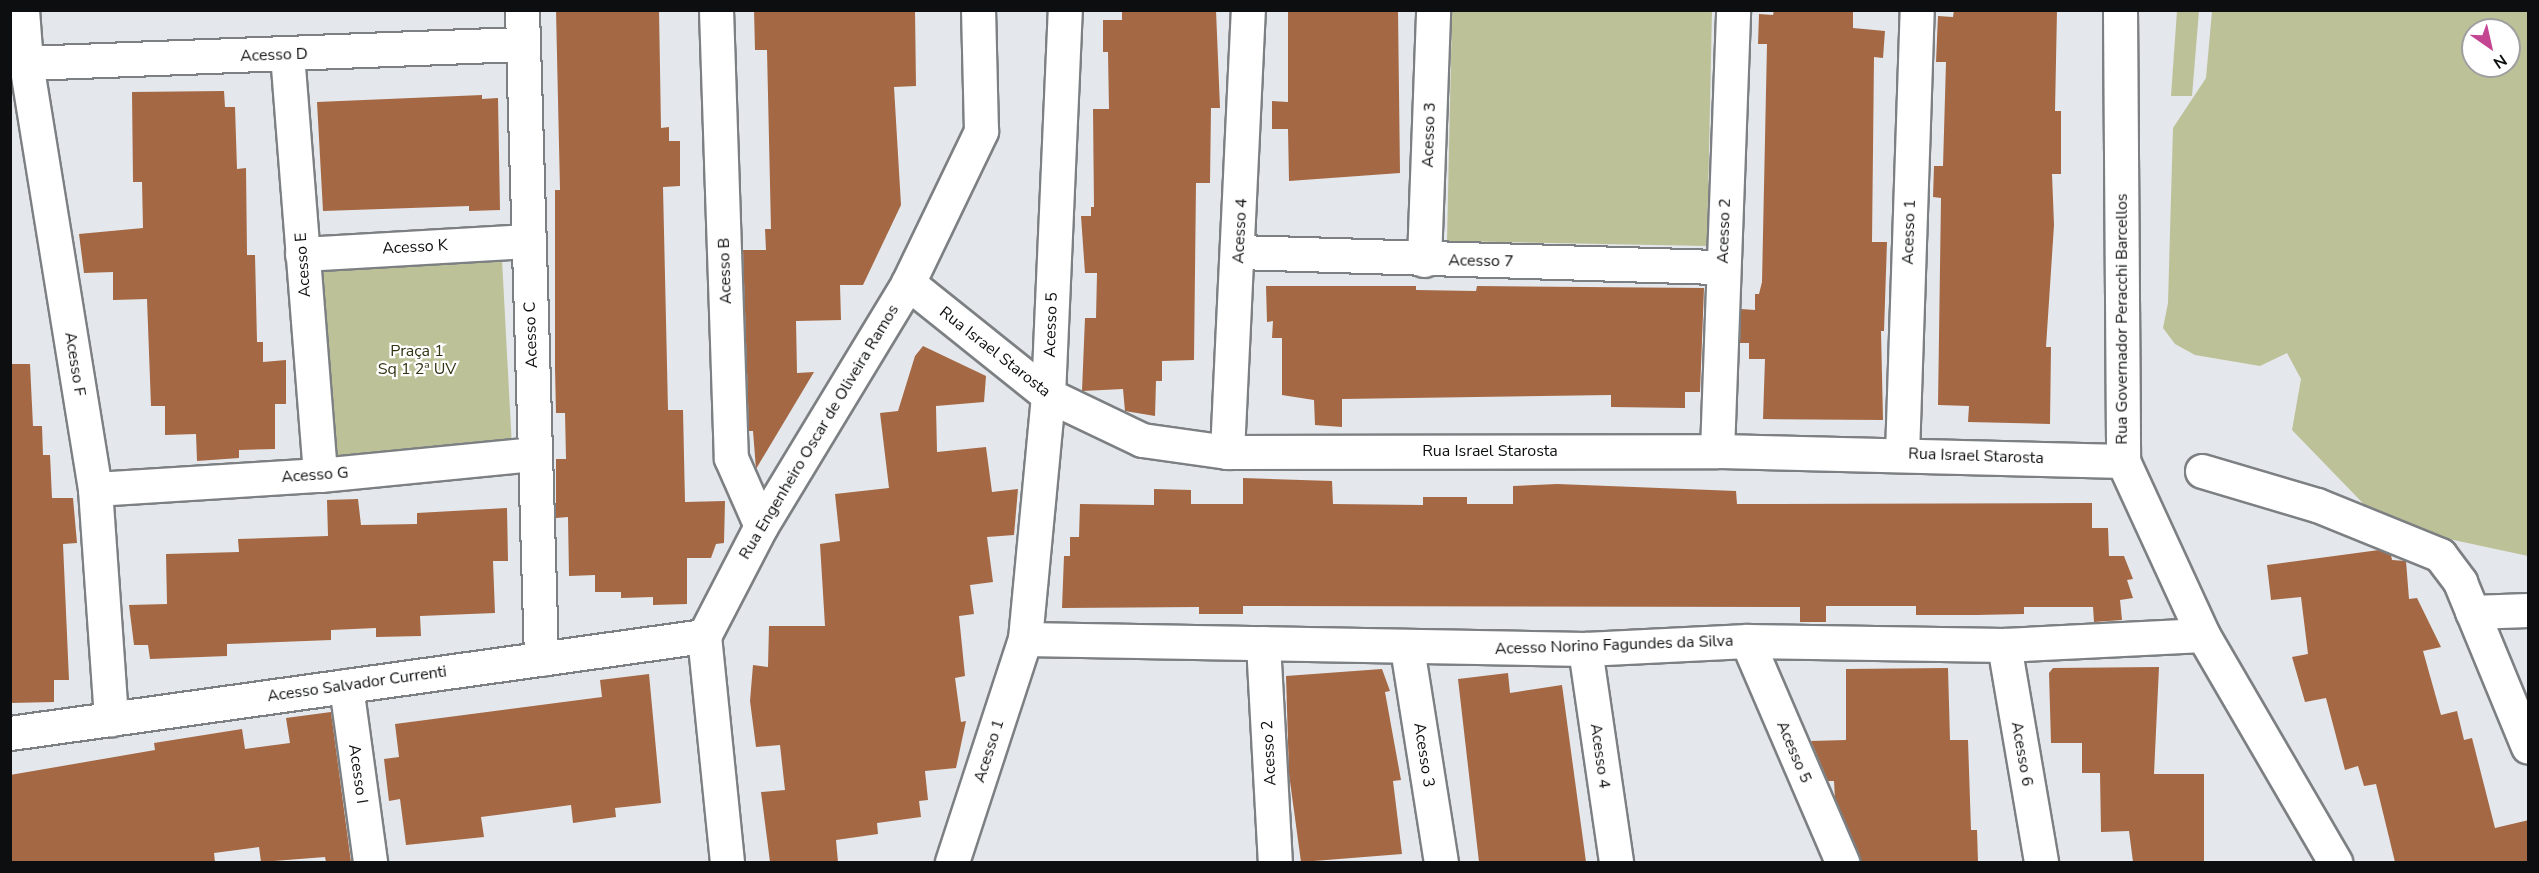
<!DOCTYPE html>
<html>
<head>
<meta charset="utf-8">
<style>
  body { margin:0 }
  #map { position:relative; width:2539px; height:873px; overflow:hidden; background:#e4e7eb; font-family:"Nunito Sans",sans-serif }
  div>[style] { position:absolute }
  .green>* { inset:0; background:#bdc198 }
  .building>* { inset:0; background:#a46844 }
  .roads { filter:drop-shadow(2px 0 #7d8083) drop-shadow(-2px 0 #7d8083) drop-shadow(0 2px #7d8083) drop-shadow(0 -2px #7d8083) }
  .minor>* { height:33px; margin:-16.5px; padding:0 16.5px; transform-origin:16.5px; border-radius:16.5px; background:#fff }
  span { translate:-50% -50%; white-space:nowrap; text-align:center; line-height:1.15; -webkit-text-stroke:4.5px #fff; paint-order:stroke }
  .street-label { font-size:16px; color:#0d0e0f }
  .park-label { font-size:16px; color:#323414 }
  .frame { position:absolute; inset:0; border:12px solid #0d0e0f; pointer-events:none }
  .north { position:absolute; left:2461px; top:18px; width:60px; height:60px; box-sizing:border-box; background:#fff; border:2px solid #9e9f9f; border-radius:50%; rotate:146deg; font-size:16px; font-weight:700; line-height:24px; text-align:center; color:#0d0e0f }
  .north::after { content:''; display:block; margin:auto; width:21px; height:27px; background:#c44591; clip-path:polygon(50% 0,100% 100%,50% 72%,0 100%) }
</style>
</head>
<body>
<div id="map">
  <div class="green">
    <div style="clip-path:polygon(1452px 11px,1712px 11px,1707px 246px,1447px 241px)"></div>
    <div style="clip-path:polygon(2177px 11px,2199px 11px,2192px 96px,2171px 96px)"></div>
    <div style="clip-path:polygon(evenodd,2212px 11px,2528px 11px,2528px 556px,2384px 525px,2292px 430px,2301px 379px,2287px 353px,2260px 366px,2195px 355px,2175px 344px,2163px 328px,2168px 303px,2173px 128px,2206px 78px,2212px 11px,2473px 30px,2509px 30px,2509px 66px,2473px 66px,2473px 30px)"></div>
    <div style="clip-path:polygon(502px 260px,512px 448px,332px 459px,321px 271px)"></div>
  </div>
  <div class="building">
    <div style="clip-path:polygon(556px 10px,659px 10px,661px 128px,669px 127px,669px 141px,680px 141px,680px 186px,663px 187px,668px 410px,683px 410px,685px 502px,725px 501px,724px 543px,716px 544px,711px 558px,687px 558px,687px 604px,653px 605px,653px 597px,621px 598px,621px 592px,595px 592px,595px 575px,569px 576px,568px 517px,556px 518px,556px 459px,566px 459px,565px 413px,556px 413px,555px 368px,555px 190px,560px 190px)"></div>
    <div style="clip-path:polygon(754px 10px,915px 10px,916px 86px,894px 87px,901px 205px,863px 285px,840px 285px,841px 320px,796px 321px,797px 373px,814px 372px,756px 469px,753px 431px,749px 431px,743px 250px,766px 250px,765px 229px,771px 229px,767px 50px,755px 50px)"></div>
    <div style="clip-path:polygon(1122px 10px,1216px 10px,1220px 108px,1211px 108px,1210px 183px,1196px 183px,1194px 360px,1162px 361px,1162px 381px,1156px 381px,1155px 416px,1125px 411px,1123px 389px,1082px 391px,1085px 318px,1096px 318px,1097px 273px,1085px 273px,1081px 216px,1091px 216px,1091px 207px,1094px 207px,1093px 109px,1109px 109px,1108px 52px,1103px 52px,1103px 20px,1122px 20px)"></div>
    <div style="clip-path:polygon(1288px 10px,1398px 10px,1400px 173px,1289px 181px,1288px 129px,1272px 129px,1272px 101px,1288px 102px)"></div>
    <div style="clip-path:polygon(1774px 10px,1853px 10px,1853px 28px,1885px 31px,1883px 58px,1874px 57px,1872px 242px,1887px 242px,1884px 331px,1881px 331px,1883px 420px,1763px 419px,1765px 359px,1749px 359px,1749px 343px,1740px 343px,1741px 309px,1755px 310px,1755px 294px,1759px 294px,1762px 282px,1767px 44px,1758px 44px,1759px 14px,1773px 15px)"></div>
    <div style="clip-path:polygon(1954px 10px,2057px 10px,2055px 111px,2061px 111px,2061px 174px,2052px 174px,2054px 225px,2046px 347px,2051px 347px,2050px 424px,1968px 422px,1969px 406px,1938px 405px,1941px 198px,1933px 197px,1934px 166px,1943px 166px,1946px 62px,1936px 62px,1938px 16px,1953px 17px)"></div>
    <div style="clip-path:polygon(224px 91px,225px 107px,235px 107px,237px 169px,246px 168px,247px 255px,255px 255px,257px 342px,263px 342px,263px 362px,286px 360px,286px 404px,275px 404px,275px 449px,239px 450px,239px 458px,197px 461px,196px 434px,165px 435px,165px 406px,151px 406px,147px 299px,113px 300px,113px 272px,84px 273px,79px 234px,143px 228px,142px 182px,133px 182px,132px 92px)"></div>
    <div style="clip-path:polygon(482px 95px,482px 99px,498px 98px,500px 210px,469px 211px,469px 206px,323px 211px,317px 102px)"></div>
    <div style="clip-path:polygon(1266px 286px,1416px 286px,1416px 290px,1476px 291px,1477px 286px,1704px 288px,1700px 392px,1685px 392px,1685px 408px,1611px 407px,1611px 395px,1342px 399px,1342px 427px,1315px 425px,1314px 400px,1282px 395px,1282px 338px,1272px 338px,1273px 321px,1267px 322px)"></div>
    <div style="clip-path:polygon(923px 346px,986px 376px,984px 402px,936px 406px,937px 452px,986px 447px,992px 492px,1018px 489px,1014px 535px,987px 537px,993px 582px,970px 585px,974px 614px,959px 616px,965px 676px,955px 678px,961px 722px,966px 721px,956px 768px,925px 771px,928px 800px,919px 801px,921px 817px,877px 823px,878px 834px,836px 840px,838px 862px,770px 862px,761px 792px,785px 790px,780px 745px,756px 747px,750px 701px,753px 665px,768px 667px,769px 626px,825px 626px,820px 544px,840px 541px,835px 494px,889px 488px,880px 413px,898px 411px,915px 356px)"></div>
    <div style="clip-path:polygon(10px 364px,30px 364px,33px 426px,42px 426px,43px 455px,50px 455px,52px 498px,73px 498px,77px 543px,63px 544px,69px 680px,54px 680px,54px 702px,10px 703px)"></div>
    <div style="clip-path:polygon(1243px 478px,1332px 481px,1333px 504px,1423px 505px,1423px 497px,1467px 497px,1467px 504px,1513px 504px,1513px 486px,1557px 484px,1736px 491px,1737px 504px,2092px 503px,2092px 528px,2108px 528px,2109px 556px,2124px 556px,2133px 579px,2127px 580px,2133px 598px,2120px 600px,2122px 620px,2094px 622px,2093px 607px,2024px 607px,2024px 614px,1976px 615px,1916px 615px,1916px 606px,1826px 606px,1826px 622px,1800px 622px,1800px 607px,1243px 606px,1243px 614px,1199px 614px,1199px 607px,1062px 608px,1064px 556px,1070px 556px,1070px 537px,1079px 537px,1080px 504px,1154px 505px,1154px 489px,1191px 490px,1191px 504px,1243px 504px)"></div>
    <div style="clip-path:polygon(358px 499px,361px 525px,417px 524px,417px 513px,507px 508px,508px 561px,493px 561px,495px 613px,420px 616px,421px 636px,376px 637px,376px 628px,331px 630px,331px 640px,227px 644px,227px 656px,150px 659px,148px 645px,134px 645px,129px 605px,167px 604px,166px 554px,239px 552px,238px 539px,328px 536px,327px 500px)"></div>
    <div style="clip-path:polygon(2379px 550px,2391px 555px,2392px 560px,2406px 561px,2409px 599px,2417px 598px,2441px 647px,2423px 651px,2441px 715px,2457px 711px,2464px 740px,2472px 738px,2495px 828px,2529px 820px,2529px 862px,2395px 862px,2376px 784px,2364px 786px,2358px 766px,2345px 770px,2326px 698px,2305px 702px,2292px 657px,2308px 654px,2301px 597px,2271px 600px,2267px 565px)"></div>
    <div style="clip-path:polygon(2159px 667px,2154px 774px,2204px 774px,2204px 862px,2133px 862px,2129px 831px,2101px 832px,2100px 773px,2082px 773px,2082px 743px,2051px 743px,2049px 673px,2053px 668px)"></div>
    <div style="clip-path:polygon(1948px 668px,1950px 740px,1968px 740px,1971px 830px,1977px 830px,1978px 862px,1860px 862px,1835px 799px,1834px 781px,1828px 781px,1811px 741px,1846px 740px,1846px 669px)"></div>
    <div style="clip-path:polygon(1382px 669px,1390px 691px,1385px 692px,1401px 780px,1393px 781px,1402px 854px,1301px 862px,1289px 774px,1286px 676px)"></div>
    <div style="clip-path:polygon(1508px 673px,1510px 693px,1562px 685px,1586px 862px,1479px 862px,1458px 679px)"></div>
    <div style="clip-path:polygon(649px 674px,661px 803px,615px 808px,616px 817px,573px 823px,571px 805px,481px 817px,484px 837px,406px 845px,400px 799px,389px 801px,384px 759px,399px 757px,395px 724px,602px 697px,600px 680px)"></div>
    <div style="clip-path:polygon(331px 712px,351px 862px,326px 862px,325px 857px,261px 862px,259px 847px,214px 853px,215px 862px,10px 862px,10px 775px,155px 750px,154px 743px,242px 729px,245px 749px,290px 743px,286px 718px)"></div>
  </div>
  <div class="roads">
    <div class="minor">
      <div style="left:22px;top:10px;width:53px;rotate:85.7deg"></div>
      <div style="left:26px;top:63px;width:432px;rotate:80.8deg"></div>
      <div style="left:95px;top:489px;width:231px;rotate:86deg"></div>
      <div style="left:522px;top:10px;width:649px;rotate:88.32deg"></div>
      <div style="left:716px;top:10px;width:448px;rotate:88.1deg"></div>
      <div style="left:731px;top:458px;width:74px;rotate:66.2deg"></div>
      <div style="left:2120px;top:10px;width:451px;rotate:89.6deg"></div>
      <div style="left:2123px;top:461px;width:192px;rotate:65.3deg"></div>
      <div style="left:2203px;top:635px;width:263px;rotate:59.8deg"></div>
      <div style="left:287px;top:54px;width:422px;rotate:85.5deg"></div>
      <div style="left:26px;top:63px;width:497px;rotate:-2.2deg"></div>
      <div style="left:1239px;top:252px;width:484px;rotate:1.8deg"></div>
      <div style="left:302px;top:254px;width:227px;rotate:-3.3deg"></div>
      <div style="left:1424px;top:260px;width:250px;rotate:-87.9deg"></div>
      <div style="left:908px;top:283px;width:179px;rotate:38.7deg"></div>
      <div style="left:1048px;top:395px;width:104px;rotate:25.6deg"></div>
      <div style="left:1142px;top:440px;width:86px;rotate:8deg"></div>
      <div style="left:1227px;top:452px;width:490px;rotate:-0.1deg"></div>
      <div style="left:1717px;top:451px;width:406px;rotate:1.4deg"></div>
      <div style="left:1717px;top:451px;width:441px;rotate:-87.9deg"></div>
      <div style="left:1227px;top:452px;width:442px;rotate:-87.3deg"></div>
      <div style="left:1902px;top:454px;width:444px;rotate:-88.1deg"></div>
      <div style="left:2202px;top:471px;width:120px;rotate:16.5deg"></div>
      <div style="left:2317px;top:505px;width:133px;rotate:22.1deg"></div>
      <div style="left:2440px;top:555px;width:34px;rotate:53deg"></div>
      <div style="left:2460px;top:582px;width:178px;rotate:67.6deg"></div>
      <div style="left:95px;top:489px;width:225px;rotate:-3.6deg"></div>
      <div style="left:320px;top:475px;width:216px;rotate:-5.6deg"></div>
      <div style="left:2472px;top:612px;width:56px;rotate:-2deg"></div>
      <div style="left:1025px;top:639px;width:560px;rotate:1.02deg"></div>
      <div style="left:1585px;top:649px;width:162px;rotate:-2.8deg"></div>
      <div style="left:1747px;top:641px;width:257px;rotate:0.9deg"></div>
      <div style="left:2004px;top:645px;width:199px;rotate:-2.9deg"></div>
      <div style="left:1747px;top:641px;width:241px;rotate:66.7deg"></div>
      <div style="left:1263px;top:643px;width:219px;rotate:86.9deg"></div>
      <div style="left:2004px;top:645px;width:220px;rotate:80.3deg"></div>
      <div style="left:1407px;top:648px;width:217px;rotate:81deg"></div>
      <div style="left:1585px;top:649px;width:215px;rotate:81.7deg"></div>
      <div style="left:346px;top:686px;width:178px;rotate:82.2deg"></div>
      <div style="left:10px;top:733px;width:701px;rotate:-7.96deg"></div>
      <div style="left:727px;top:862px;width:227px;rotate:-95.8deg"></div>
      <div style="left:704px;top:636px;width:124px;rotate:-62.6deg"></div>
      <div style="left:761px;top:526px;width:284px;rotate:-58.8deg"></div>
      <div style="left:908px;top:283px;width:169px;rotate:-64.3deg"></div>
      <div style="left:981px;top:131px;width:121px;rotate:-91.4deg"></div>
      <div style="left:952px;top:862px;width:235px;rotate:-71.9deg"></div>
      <div style="left:1025px;top:639px;width:245px;rotate:-84.6deg"></div>
      <div style="left:1048px;top:395px;width:385px;rotate:-87.5deg"></div>
    </div>
  </div>
  <div class="street-label">
    <span style="left:274px;top:55px;rotate:-2deg">Acesso D</span>
    <span style="left:1429px;top:135px;rotate:-88deg">Acesso 3</span>
    <span style="left:1240px;top:231px;rotate:-87deg">Acesso 4</span>
    <span style="left:1724px;top:231px;rotate:-88deg">Acesso 2</span>
    <span style="left:1909px;top:232px;rotate:-88deg">Acesso 1</span>
    <span style="left:415px;top:247px;rotate:-3deg">Acesso K</span>
    <span style="left:1481px;top:261px;rotate:1deg">Acesso 7</span>
    <span style="left:303px;top:265px;rotate:-94deg">Acesso E</span>
    <span style="left:725px;top:271px;rotate:-92deg">Acesso B</span>
    <span style="left:2122px;top:319px;rotate:-90deg">Rua Governador Peracchi Barcellos</span>
    <span style="left:1051px;top:325px;rotate:-88deg">Acesso 5</span>
    <span style="left:531px;top:335px;rotate:-92deg">Acesso C</span>
    <span style="left:995px;top:352px;rotate:38deg">Rua Israel Starosta</span>
    <span style="left:75px;top:364px;rotate:81deg">Acesso F</span>
    <span style="left:819px;top:432px;rotate:-59deg">Rua Engenheiro Oscar de Oliveira Ramos</span>
    <span style="left:1490px;top:451px">Rua Israel Starosta</span>
    <span style="left:1976px;top:456px;rotate:2deg">Rua Israel Starosta</span>
    <span style="left:315px;top:475px;rotate:-4deg">Acesso G</span>
    <span style="left:1614px;top:645px;rotate:-2deg">Acesso Norino Fagundes da Silva</span>
    <span style="left:357px;top:684px;rotate:-8deg">Acesso Salvador Currenti</span>
    <span style="left:989px;top:751px;rotate:-72deg">Acesso 1</span>
    <span style="left:1794px;top:752px;rotate:67deg">Acesso 5</span>
    <span style="left:1269px;top:753px;rotate:-93deg">Acesso 2</span>
    <span style="left:2022px;top:754px;rotate:80deg">Acesso 6</span>
    <span style="left:1424px;top:755px;rotate:81deg">Acesso 3</span>
    <span style="left:1600px;top:756px;rotate:82deg">Acesso 4</span>
    <span style="left:358px;top:774px;rotate:82deg">Acesso I</span>
  </div>
  <div class="park-label">
    <span style="left:417px;top:360px">Praça 1<br>Sq 1 2ª UV</span>
  </div>
  <div class="frame"></div>
  <div class="north">N</div>
</div>
</body>
</html>
